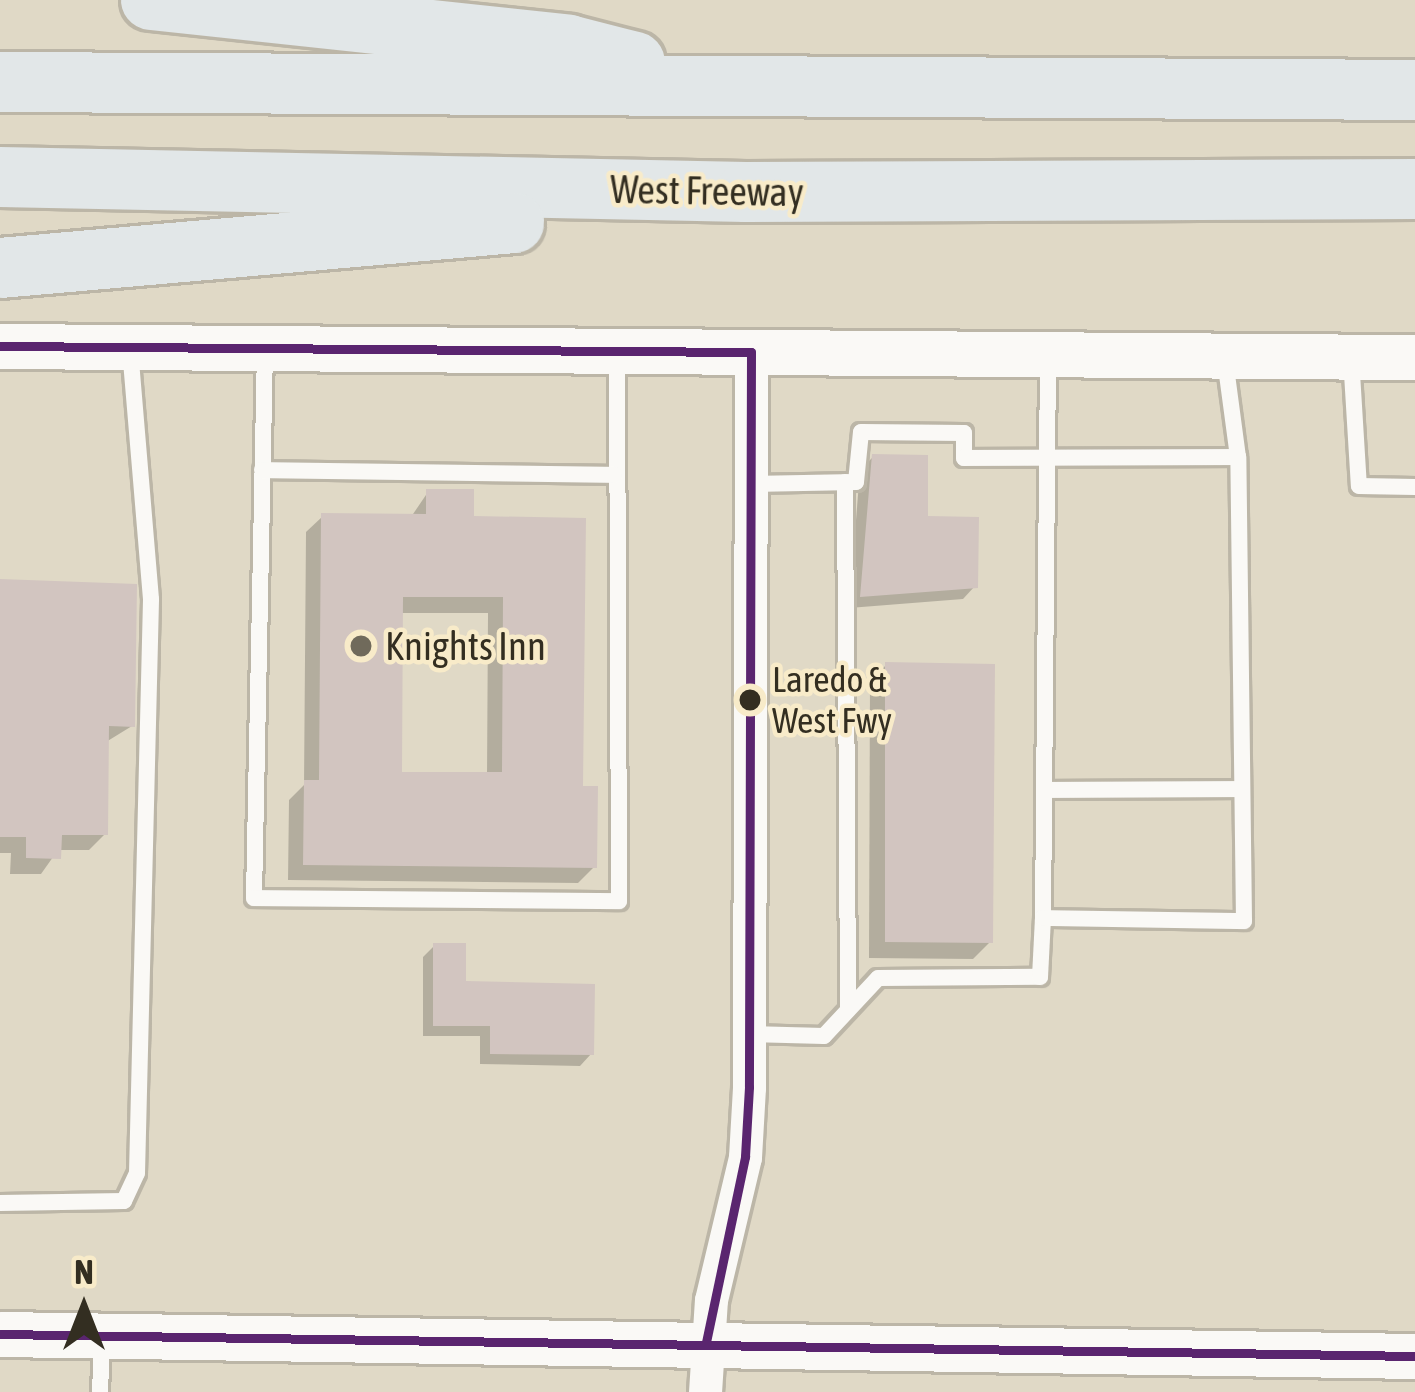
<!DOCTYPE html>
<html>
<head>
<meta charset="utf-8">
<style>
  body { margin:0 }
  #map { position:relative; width:1415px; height:1392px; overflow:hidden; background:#e0d9c6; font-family:"Asap Condensed",sans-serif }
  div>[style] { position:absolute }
  .shadow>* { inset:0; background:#0003 }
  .building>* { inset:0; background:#d2c5c0 }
  .roads { filter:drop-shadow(3px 0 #bcb6a7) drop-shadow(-3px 0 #bcb6a7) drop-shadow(0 3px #bcb6a7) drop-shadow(0 -3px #bcb6a7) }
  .lane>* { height:16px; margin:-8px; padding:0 8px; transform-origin:8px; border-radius:8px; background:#faf9f6 }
  .street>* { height:33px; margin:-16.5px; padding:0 16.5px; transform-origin:16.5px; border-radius:16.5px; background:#faf9f6 }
  .secondary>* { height:45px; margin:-22.5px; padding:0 22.5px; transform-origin:22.5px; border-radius:22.5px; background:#faf9f6 }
  .highway>* { height:60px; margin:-30px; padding:0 30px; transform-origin:30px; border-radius:30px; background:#e2e7e8 }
  .bus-1>* { height:9px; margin:-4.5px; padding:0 4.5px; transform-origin:4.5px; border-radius:4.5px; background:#5a256f }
  .dots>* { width:33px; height:33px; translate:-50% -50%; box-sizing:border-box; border:6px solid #f8ebc9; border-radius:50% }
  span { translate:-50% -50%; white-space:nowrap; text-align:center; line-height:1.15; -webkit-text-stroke:9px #f8ebc9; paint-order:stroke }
  .bus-label { font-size:36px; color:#332e21 }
  .left { translate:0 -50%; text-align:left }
  .street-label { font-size:39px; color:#332e21 }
  .poi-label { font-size:39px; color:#332e21 }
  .north { position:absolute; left:24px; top:1248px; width:120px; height:120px; -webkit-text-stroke:9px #f8ebc9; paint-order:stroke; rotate:0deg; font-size:33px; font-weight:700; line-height:48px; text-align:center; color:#332e21 }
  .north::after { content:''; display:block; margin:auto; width:42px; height:54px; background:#332e21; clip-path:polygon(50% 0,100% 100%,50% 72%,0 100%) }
</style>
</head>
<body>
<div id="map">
  <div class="shadow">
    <div style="clip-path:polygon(873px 457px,975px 586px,963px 599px,849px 608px,860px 470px)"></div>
    <div style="clip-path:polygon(evenodd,428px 492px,471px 519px,583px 520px,580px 789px,594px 867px,578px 883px,288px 880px,289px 800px,304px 785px,306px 532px,323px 516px,411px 517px,428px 492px,400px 613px,488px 613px,487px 775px,399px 775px,400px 613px)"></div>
    <div style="clip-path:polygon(0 583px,132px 726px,106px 742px,105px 834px,89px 850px,58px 850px,41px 874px,10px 874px,11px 853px,0 853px)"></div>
    <div style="clip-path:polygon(886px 665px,990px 942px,973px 959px,869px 958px,870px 682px)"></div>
    <div style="clip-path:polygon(434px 946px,463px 984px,591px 1054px,580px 1066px,480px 1064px,480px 1036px,423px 1036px,423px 957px)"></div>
  </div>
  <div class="building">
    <div style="clip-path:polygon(872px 454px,928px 455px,928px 516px,979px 517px,978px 588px,860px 597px)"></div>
    <div style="clip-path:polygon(evenodd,426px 489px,474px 489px,474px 516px,586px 518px,583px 786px,598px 786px,597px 868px,303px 865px,304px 780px,319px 780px,321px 513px,426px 514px,426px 489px,403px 597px,503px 597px,502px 772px,402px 772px,403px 597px)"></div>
    <div style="clip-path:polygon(0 579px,137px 584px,135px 727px,109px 726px,108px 835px,62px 835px,61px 859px,26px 858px,26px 837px,0 837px)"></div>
    <div style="clip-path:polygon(885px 662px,995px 664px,993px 943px,885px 942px)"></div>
    <div style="clip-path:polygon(433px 943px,466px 943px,466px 981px,595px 984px,594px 1055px,490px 1054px,490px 1026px,433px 1026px)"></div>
  </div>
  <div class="roads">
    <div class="lane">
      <div style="left:265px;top:349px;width:549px;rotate:91.15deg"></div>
      <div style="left:254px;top:898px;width:365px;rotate:0.5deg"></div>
      <div style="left:619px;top:901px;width:547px;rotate:-90.21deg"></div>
      <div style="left:1351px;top:357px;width:129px;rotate:86.5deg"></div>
      <div style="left:1359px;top:486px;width:56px;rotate:1deg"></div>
      <div style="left:262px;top:470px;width:352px;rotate:0.8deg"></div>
      <div style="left:845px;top:482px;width:527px;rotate:89.67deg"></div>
      <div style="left:751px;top:484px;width:105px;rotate:-1.1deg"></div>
      <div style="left:856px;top:482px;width:50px;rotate:-84.3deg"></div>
      <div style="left:861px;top:432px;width:103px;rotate:0.6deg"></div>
      <div style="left:964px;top:433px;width:25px;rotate:90deg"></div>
      <div style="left:964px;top:458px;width:274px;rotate:-0.2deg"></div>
      <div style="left:1045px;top:790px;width:197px;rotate:-0.3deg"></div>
      <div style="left:1043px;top:918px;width:563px;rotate:-89.49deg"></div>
      <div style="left:749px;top:1034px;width:75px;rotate:1.5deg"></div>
      <div style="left:824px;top:1036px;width:79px;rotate:-47deg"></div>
      <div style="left:878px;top:978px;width:162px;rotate:-0.4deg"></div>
      <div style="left:1040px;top:977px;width:59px;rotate:-87.1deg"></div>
      <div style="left:1043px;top:918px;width:201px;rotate:0.9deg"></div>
      <div style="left:1244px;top:921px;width:464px;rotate:-90.7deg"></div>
      <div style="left:1238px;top:457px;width:98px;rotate:-97.6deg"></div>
      <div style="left:0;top:1203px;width:124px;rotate:-0.9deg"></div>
      <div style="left:124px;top:1201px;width:31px;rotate:-65deg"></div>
      <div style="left:137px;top:1173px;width:574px;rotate:-88.6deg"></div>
      <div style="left:151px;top:599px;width:253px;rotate:-94.8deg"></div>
      <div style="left:100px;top:1392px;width:53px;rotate:-87.8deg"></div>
    </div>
    <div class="street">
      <div style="left:705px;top:1392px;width:92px;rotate:-86.3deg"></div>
      <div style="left:711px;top:1300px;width:147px;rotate:-76.6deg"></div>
      <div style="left:745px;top:1157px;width:70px;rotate:-86.7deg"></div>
      <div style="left:749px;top:1087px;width:735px;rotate:-89.84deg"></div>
    </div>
    <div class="secondary">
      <div style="left:0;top:346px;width:1415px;rotate:0.45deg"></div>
      <div style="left:0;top:1334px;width:1415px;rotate:0.89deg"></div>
    </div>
    <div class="highway">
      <div style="left:151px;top:0;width:420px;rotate:6.1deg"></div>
      <div style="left:569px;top:45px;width:68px;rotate:14.4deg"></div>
      <div style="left:0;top:82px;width:1415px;rotate:0.32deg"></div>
      <div style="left:0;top:177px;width:746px;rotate:1.15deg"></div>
      <div style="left:746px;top:192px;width:669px;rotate:-0.26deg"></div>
      <div style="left:0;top:268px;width:516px;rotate:-5deg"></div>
    </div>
  </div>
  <div class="bus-1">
    <div style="left:0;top:346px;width:751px;rotate:0.46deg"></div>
    <div style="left:751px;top:352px;width:735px;rotate:90.16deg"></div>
    <div style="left:749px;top:1087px;width:70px;rotate:93.3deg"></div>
    <div style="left:745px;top:1157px;width:189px;rotate:101.9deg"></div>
    <div style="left:0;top:1334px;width:1415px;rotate:0.89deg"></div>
  </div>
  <div class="dots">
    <div style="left:361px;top:646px;background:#706a5b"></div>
    <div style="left:750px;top:700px;background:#332e21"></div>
  </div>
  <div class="bus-label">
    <span class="left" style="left:772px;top:700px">Laredo &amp;<br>West Fwy</span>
  </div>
  <div class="street-label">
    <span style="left:707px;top:191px;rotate:1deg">West Freeway</span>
  </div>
  <div class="poi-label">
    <span class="left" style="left:385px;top:646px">Knights Inn</span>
  </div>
  <div class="north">N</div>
</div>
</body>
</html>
